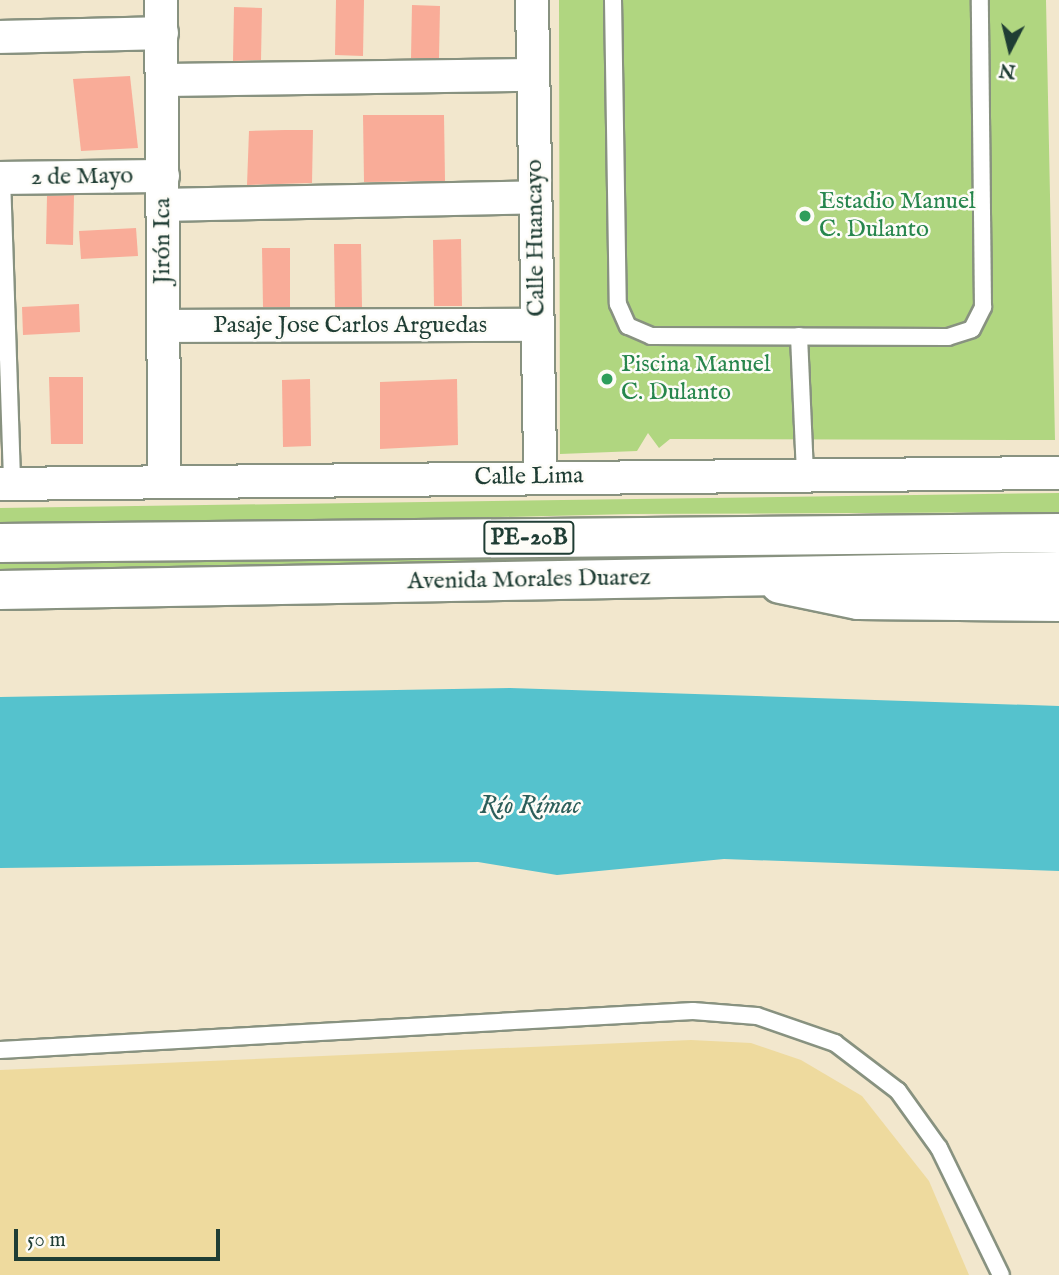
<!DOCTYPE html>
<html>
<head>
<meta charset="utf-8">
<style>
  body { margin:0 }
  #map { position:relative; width:1059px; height:1275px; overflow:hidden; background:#f2e7cd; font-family:"IM FELL English",serif }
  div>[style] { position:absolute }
  .green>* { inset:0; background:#b0d680 }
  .sand>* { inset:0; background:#eeda9e }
  .water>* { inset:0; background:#55c2cd }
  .building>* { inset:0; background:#f9ac98 }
  .roads { filter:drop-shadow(2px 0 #889280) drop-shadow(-2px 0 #889280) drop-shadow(0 2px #889280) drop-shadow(0 -2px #889280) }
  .lane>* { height:16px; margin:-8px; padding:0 8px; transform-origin:8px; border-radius:8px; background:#fff }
  .street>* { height:32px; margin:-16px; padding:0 16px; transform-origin:16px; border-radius:16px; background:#fff }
  .primary>* { height:38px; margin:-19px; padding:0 19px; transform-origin:19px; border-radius:19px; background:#fff }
  .highway>* { height:38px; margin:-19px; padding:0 19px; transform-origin:19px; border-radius:19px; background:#fff }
  .dots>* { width:19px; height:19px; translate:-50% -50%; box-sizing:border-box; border:4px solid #fdfcf7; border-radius:50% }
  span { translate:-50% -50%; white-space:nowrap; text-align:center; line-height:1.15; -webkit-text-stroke:5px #fdfcf7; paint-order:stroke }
  .shield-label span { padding:2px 5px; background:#fdfcf7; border:2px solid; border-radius:5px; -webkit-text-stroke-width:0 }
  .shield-label { font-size:23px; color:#1f3d34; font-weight:700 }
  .street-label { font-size:24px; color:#1f3d34 }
  .leisure-label { font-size:24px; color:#27864d }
  .left { translate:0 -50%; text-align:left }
  .water-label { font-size:26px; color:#2c5e5a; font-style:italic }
  .north { position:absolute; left:975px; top:14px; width:70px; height:70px; -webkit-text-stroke:5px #fdfcf7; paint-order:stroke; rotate:187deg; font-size:19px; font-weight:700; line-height:28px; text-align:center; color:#1f3d34 }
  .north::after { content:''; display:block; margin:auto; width:24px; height:32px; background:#1f3d34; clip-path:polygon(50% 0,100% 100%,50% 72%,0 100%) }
  .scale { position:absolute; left:14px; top:1229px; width:206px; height:32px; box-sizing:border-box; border:4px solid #1f3d34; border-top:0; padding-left:9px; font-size:21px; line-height:24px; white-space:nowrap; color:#1f3d34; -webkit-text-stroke:5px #fdfcf7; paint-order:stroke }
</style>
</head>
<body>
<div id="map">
  <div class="green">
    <div style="clip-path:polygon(559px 0,1046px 0,1055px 440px,670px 439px,659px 448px,648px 433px,637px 451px,560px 454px)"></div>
    <div style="clip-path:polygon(1059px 493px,1059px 512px,630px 514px,0 529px,0 508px)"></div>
    <div style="clip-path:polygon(1059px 551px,1059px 560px,0 577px,0 560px)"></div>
  </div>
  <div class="sand">
    <div style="clip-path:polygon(691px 1040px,751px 1043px,801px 1060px,862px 1096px,929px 1181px,969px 1275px,0 1275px,0 1070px)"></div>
  </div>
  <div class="water">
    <div style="clip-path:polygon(510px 688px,1059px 706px,1059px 871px,724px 859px,557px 875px,478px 862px,0 868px,0 697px)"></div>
  </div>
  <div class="building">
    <div style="clip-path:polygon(336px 0,364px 0,363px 56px,335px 55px)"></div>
    <div style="clip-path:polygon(412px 5px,440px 6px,439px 58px,411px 58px)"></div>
    <div style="clip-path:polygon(234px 7px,262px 8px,261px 60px,233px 61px)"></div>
    <div style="clip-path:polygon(130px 76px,138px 148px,81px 151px,73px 79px)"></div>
    <div style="clip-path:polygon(363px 115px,444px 115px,445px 181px,364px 182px)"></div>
    <div style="clip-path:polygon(285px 130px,313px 130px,312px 183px,247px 185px,249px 131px)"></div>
    <div style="clip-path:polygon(74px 195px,73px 245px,46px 244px,47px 196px)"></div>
    <div style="clip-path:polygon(136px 228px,138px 256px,81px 259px,79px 231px)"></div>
    <div style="clip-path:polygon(461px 239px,462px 306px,434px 306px,433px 240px)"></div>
    <div style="clip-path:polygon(334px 244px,361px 244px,362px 307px,335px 307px)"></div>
    <div style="clip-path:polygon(262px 248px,290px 248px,290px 307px,263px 307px)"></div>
    <div style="clip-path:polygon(79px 304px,80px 332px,23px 335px,22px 307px)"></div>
    <div style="clip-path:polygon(49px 377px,83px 377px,83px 444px,51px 444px)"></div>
    <div style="clip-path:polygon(310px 379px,311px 446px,283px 447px,282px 380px)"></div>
    <div style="clip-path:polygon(457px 379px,458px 445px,380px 449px,380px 382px)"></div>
  </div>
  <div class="roads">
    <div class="lane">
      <div style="left:613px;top:0;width:304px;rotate:89.1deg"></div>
      <div style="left:618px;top:304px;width:24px;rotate:66deg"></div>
      <div style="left:628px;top:326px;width:25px;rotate:23deg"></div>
      <div style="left:651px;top:336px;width:297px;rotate:0.2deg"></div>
      <div style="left:948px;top:337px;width:25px;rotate:-18deg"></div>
      <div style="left:972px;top:329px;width:25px;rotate:-63deg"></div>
      <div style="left:983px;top:307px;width:307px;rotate:-90.6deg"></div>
      <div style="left:2px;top:178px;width:305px;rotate:88.1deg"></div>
      <div style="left:799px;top:336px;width:139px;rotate:87.5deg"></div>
      <div style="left:0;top:1050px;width:694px;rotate:-3.22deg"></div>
      <div style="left:693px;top:1011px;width:64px;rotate:4.5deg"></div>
      <div style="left:757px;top:1016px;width:83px;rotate:19.1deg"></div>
      <div style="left:835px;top:1043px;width:79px;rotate:37.3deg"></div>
      <div style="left:898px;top:1091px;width:70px;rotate:54.3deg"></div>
      <div style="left:939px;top:1148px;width:141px;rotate:64deg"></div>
    </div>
    <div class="street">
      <div style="left:161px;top:0;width:481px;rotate:89.6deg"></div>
      <div style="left:532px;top:0;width:477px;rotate:89deg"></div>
      <div style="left:0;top:37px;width:162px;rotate:-1.4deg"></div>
      <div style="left:164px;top:80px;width:369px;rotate:-0.8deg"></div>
      <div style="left:0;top:178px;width:163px;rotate:-0.7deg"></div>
      <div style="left:164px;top:205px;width:371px;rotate:-1.2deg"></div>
      <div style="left:163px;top:326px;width:375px;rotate:-0.2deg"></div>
      <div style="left:0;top:484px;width:1059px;rotate:-0.6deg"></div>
    </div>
    <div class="primary">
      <div style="left:780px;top:584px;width:80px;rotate:11.6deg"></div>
      <div style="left:858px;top:600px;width:201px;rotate:0.6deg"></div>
    </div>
    <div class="highway">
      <div style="left:0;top:543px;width:1059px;rotate:-0.54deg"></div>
      <div style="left:0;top:590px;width:1059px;rotate:-1.03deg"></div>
    </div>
  </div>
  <div class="dots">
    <div style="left:805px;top:216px;background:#2e9e5b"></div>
    <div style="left:607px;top:379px;background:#2e9e5b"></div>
  </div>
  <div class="shield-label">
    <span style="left:529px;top:538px">PE-20B</span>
  </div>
  <div class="street-label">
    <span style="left:82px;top:177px;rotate:-1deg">2 de Mayo</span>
    <span style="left:536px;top:238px;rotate:-91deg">Calle Huancayo</span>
    <span style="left:163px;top:241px;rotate:-90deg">Jirón Ica</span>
    <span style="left:350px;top:326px">Pasaje Jose Carlos Arguedas</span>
    <span style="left:529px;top:477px;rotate:-1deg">Calle Lima</span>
    <span style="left:529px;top:580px;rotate:-1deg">Avenida Morales Duarez</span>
  </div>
  <div class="leisure-label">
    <span class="left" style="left:819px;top:216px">Estadio Manuel<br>C. Dulanto</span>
    <span class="left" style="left:621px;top:379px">Piscina Manuel<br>C. Dulanto</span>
  </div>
  <div class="water-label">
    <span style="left:530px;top:806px">Río Rímac</span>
  </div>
  <div class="north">N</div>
  <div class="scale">50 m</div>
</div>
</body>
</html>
